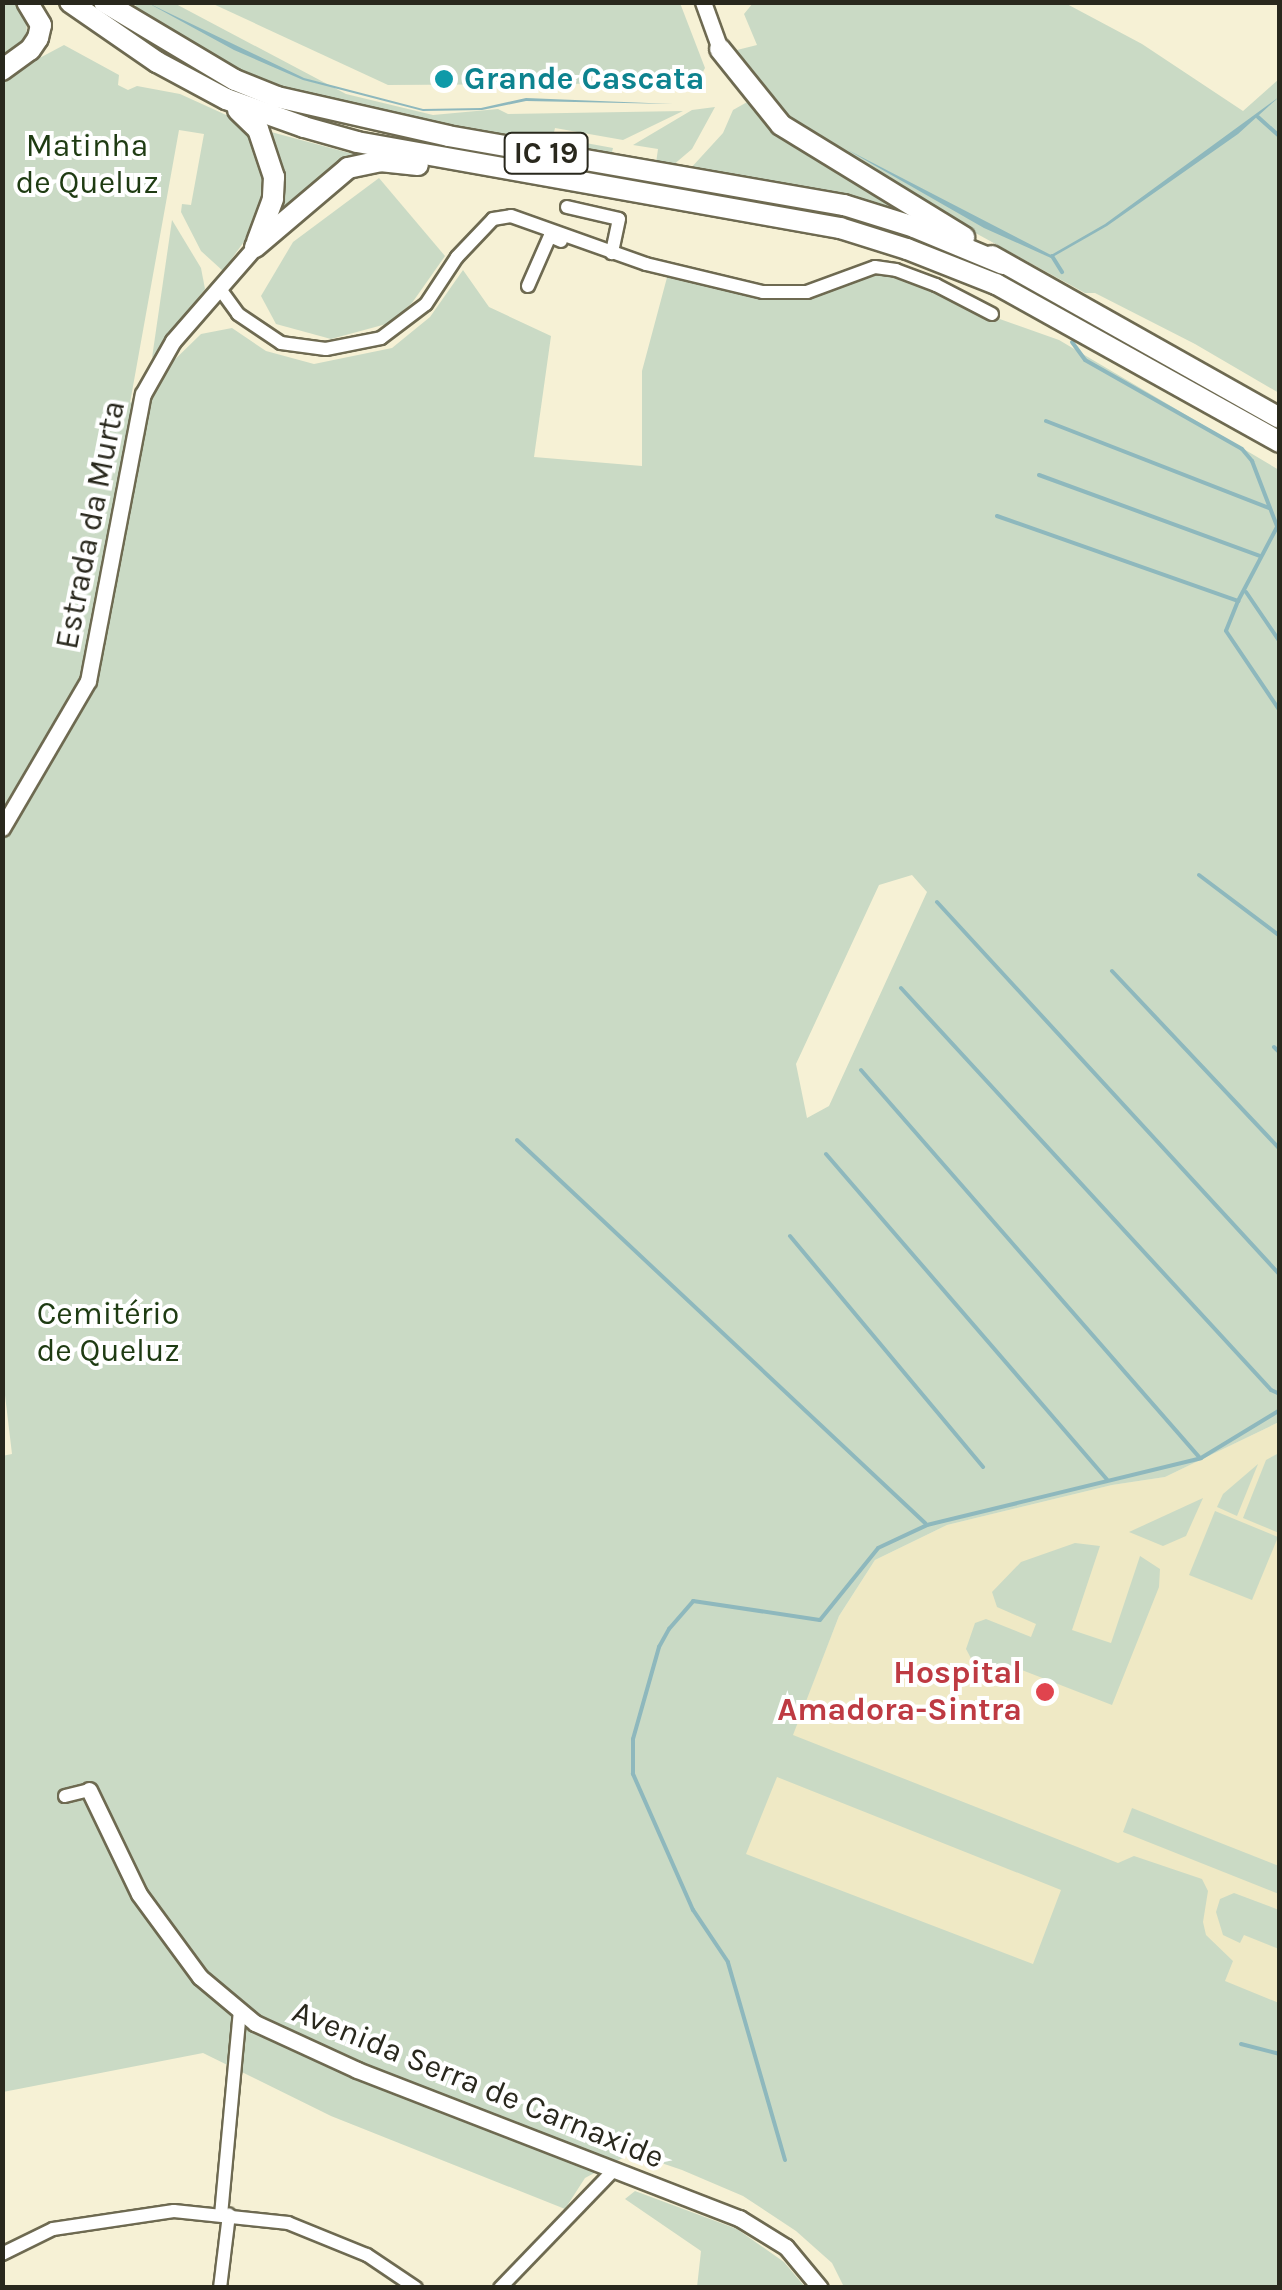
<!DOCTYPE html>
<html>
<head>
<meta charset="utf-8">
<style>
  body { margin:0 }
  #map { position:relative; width:1282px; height:2290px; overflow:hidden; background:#f6f1d5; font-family:Karla,sans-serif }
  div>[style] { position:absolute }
  .built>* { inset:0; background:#efe9c5 }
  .green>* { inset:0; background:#cadac5 }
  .water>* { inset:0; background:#8eb8bd }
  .stream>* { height:4px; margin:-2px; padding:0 2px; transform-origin:2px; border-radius:2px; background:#8eb8bd }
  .roads { filter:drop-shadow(2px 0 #6e6a51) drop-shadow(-2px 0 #6e6a51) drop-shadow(0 2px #6e6a51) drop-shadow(0 -2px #6e6a51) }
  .minor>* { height:12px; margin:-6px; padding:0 6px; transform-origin:6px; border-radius:6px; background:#fff }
  .tertiary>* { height:15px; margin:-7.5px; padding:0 7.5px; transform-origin:7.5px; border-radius:7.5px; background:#fff }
  .primary>* { height:20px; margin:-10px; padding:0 10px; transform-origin:10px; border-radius:10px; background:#fff }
  .trunk>* { height:20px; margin:-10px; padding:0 10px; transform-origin:10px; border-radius:10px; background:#fff }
  .dots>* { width:28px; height:28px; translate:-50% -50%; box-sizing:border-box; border:5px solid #fff; border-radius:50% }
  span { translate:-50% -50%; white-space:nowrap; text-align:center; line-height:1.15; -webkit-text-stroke:8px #fff; paint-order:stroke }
  .shield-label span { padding:2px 8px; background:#fff; border:2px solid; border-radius:8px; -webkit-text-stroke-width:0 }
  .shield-label { font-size:30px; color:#29281d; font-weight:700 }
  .culture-label { font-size:32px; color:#0d838f; font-weight:700 }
  .left { translate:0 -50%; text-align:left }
  .park-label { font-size:32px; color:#1e3b12 }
  .street-label { font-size:32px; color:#29281d }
  .health-label { font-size:32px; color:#be3a42; font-weight:700 }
  .right { translate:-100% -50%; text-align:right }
  .frame { position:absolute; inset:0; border:5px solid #29281d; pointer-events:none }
</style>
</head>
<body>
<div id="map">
  <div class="built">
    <div style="clip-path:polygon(1279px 1422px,1279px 2102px,733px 1886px,839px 1616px,875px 1560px,947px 1525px,1112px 1485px,1165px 1477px)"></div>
  </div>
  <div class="green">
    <div style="clip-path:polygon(3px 3px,17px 3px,26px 9px,27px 40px,3px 63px)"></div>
    <div style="clip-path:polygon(137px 3px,174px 3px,346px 94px,433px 115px,498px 109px,508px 114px,683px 111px,623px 140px,555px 128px,553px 137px,613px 148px,611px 156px,431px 123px,259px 80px,171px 31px,135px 7px)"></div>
    <div style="clip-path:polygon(211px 3px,680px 3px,705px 68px,697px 83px,388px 85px)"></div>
    <div style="clip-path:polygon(753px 3px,1065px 3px,1142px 44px,1243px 111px,1279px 79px,1279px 393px,1195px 344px,1095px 293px,1085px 293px,928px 207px,781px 113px,733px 51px,757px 45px,744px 14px)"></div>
    <div style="clip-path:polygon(evenodd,64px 45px,119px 75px,118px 85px,128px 90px,137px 86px,180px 94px,235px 119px,251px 132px,267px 172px,263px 215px,223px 271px,201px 251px,181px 212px,182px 204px,191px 205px,204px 134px,179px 130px,130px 403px,201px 334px,232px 328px,266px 351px,314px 364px,392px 348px,430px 317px,463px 270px,489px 307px,551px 336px,534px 457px,642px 466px,642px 371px,669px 270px,790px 296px,896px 270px,980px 312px,1059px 340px,1279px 470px,1279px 1422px,1165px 1477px,1112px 1485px,947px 1525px,875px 1560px,839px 1616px,793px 1735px,1118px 1863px,1134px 1856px,1202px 1879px,1208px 1891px,1203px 1922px,1206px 1935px,1233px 1961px,1225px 1981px,1279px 2003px,1279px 2287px,844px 2287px,832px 2263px,796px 2231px,743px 2196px,682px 2170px,632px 2153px,585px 2178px,565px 2209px,331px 2116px,203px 2053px,3px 2092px,2px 1456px,12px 1454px,2px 1370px,2px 78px,64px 45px,912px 875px,927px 892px,829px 1106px,807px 1118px,796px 1064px,879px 885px,912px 875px,64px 45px,777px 1777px,1061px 1890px,1033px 1964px,746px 1854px,777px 1777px)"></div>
    <div style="clip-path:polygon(749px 101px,915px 217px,690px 169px,723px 133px,733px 110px)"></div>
    <div style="clip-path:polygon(715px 107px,692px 149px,672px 166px,656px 163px,658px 149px,633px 145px,692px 110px)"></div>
    <div style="clip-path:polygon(271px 132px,357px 155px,275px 225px,281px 182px)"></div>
    <div style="clip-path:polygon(379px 178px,445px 256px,412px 303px,390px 323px,331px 339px,276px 324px,261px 296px,293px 242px)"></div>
    <div style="clip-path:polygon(172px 220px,201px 268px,205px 289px,152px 358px)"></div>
    <div style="clip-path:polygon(1279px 1453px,1279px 1533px,1243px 1518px,1266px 1460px)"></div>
    <div style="clip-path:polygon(1258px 1464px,1237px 1516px,1217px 1507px,1223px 1494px)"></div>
    <div style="clip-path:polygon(1203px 1498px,1186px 1536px,1163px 1546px,1129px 1532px)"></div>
    <div style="clip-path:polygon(1215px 1511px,1278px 1537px,1252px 1600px,1189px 1575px)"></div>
    <div style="clip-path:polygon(1075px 1543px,1100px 1546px,1072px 1630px,1111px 1643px,1140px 1556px,1160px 1569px,1159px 1587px,1112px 1705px,1004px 1663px,1000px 1674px,974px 1664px,966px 1649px,975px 1623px,986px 1619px,1031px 1637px,1036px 1624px,997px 1607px,992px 1592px,1021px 1562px)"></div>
    <div style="clip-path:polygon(1132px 1808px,1279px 1866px,1279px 1894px,1123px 1832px)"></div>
    <div style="clip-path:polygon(1234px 1893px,1279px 1910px,1279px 1949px,1244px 1935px,1240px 1943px,1223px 1935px,1216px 1912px,1220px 1899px)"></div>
    <div style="clip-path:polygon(635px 2191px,737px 2229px,784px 2262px,805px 2287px,697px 2287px,701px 2251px,625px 2199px)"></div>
  </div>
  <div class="water">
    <div style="clip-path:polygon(148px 3px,304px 78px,423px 109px,481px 108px,526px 98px,673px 104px,526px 101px,482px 110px,423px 111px,303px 80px,234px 50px)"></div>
    <div style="clip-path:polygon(1279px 97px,1238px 134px,1107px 226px,1051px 258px,984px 228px,846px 149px,1051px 255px,1105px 224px)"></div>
  </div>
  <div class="stream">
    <div style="left:1258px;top:117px;width:30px;rotate:42deg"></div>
    <div style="left:1052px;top:256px;width:19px;rotate:58deg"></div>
    <div style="left:1072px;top:342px;width:22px;rotate:54deg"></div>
    <div style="left:1085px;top:360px;width:180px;rotate:29.5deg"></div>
    <div style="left:1242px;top:449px;width:16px;rotate:50deg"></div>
    <div style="left:1252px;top:461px;width:78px;rotate:69deg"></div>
    <div style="left:1046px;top:421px;width:239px;rotate:21.3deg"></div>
    <div style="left:1039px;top:475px;width:235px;rotate:20.1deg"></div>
    <div style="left:997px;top:516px;width:256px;rotate:19.4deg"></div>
    <div style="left:1238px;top:601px;width:84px;rotate:-62.2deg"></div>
    <div style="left:1246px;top:592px;width:60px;rotate:55.8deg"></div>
    <div style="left:1238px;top:601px;width:32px;rotate:112deg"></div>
    <div style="left:1226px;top:631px;width:97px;rotate:56deg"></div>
    <div style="left:1199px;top:875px;width:101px;rotate:37deg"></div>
    <div style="left:937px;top:902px;width:507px;rotate:47.4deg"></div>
    <div style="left:1112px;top:971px;width:245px;rotate:46.7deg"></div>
    <div style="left:901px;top:988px;width:546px;rotate:47.37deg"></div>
    <div style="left:1271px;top:1390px;width:10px;rotate:24deg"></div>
    <div style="left:1274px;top:1047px;width:8px;rotate:45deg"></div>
    <div style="left:861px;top:1070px;width:515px;rotate:48.86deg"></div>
    <div style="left:517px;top:1140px;width:560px;rotate:43.19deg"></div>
    <div style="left:826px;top:1154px;width:430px;rotate:49.2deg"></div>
    <div style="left:790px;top:1236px;width:301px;rotate:50.1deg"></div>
    <div style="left:1241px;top:2044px;width:40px;rotate:14.4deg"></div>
    <div style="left:785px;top:2160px;width:206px;rotate:-106.1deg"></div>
    <div style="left:728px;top:1962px;width:63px;rotate:-123.9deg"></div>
    <div style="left:693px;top:1910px;width:149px;rotate:-113.8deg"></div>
    <div style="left:633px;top:1774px;width:35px;rotate:-90deg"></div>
    <div style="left:633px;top:1739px;width:96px;rotate:-74.2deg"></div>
    <div style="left:659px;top:1647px;width:21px;rotate:-61deg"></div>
    <div style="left:669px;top:1629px;width:37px;rotate:-49deg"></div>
    <div style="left:693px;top:1601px;width:128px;rotate:8.5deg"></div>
    <div style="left:820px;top:1620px;width:92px;rotate:-51.1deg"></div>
    <div style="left:878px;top:1548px;width:54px;rotate:-25.1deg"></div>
    <div style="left:927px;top:1525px;width:282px;rotate:-13.7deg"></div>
    <div style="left:1201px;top:1458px;width:92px;rotate:-31.3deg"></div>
  </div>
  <div class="roads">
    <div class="minor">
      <div style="left:567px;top:207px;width:53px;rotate:13deg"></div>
      <div style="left:619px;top:219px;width:35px;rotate:102deg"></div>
      <div style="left:528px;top:286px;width:55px;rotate:-66.3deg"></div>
      <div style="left:550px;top:236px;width:12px;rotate:24deg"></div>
      <div style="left:220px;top:289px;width:31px;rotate:54deg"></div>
      <div style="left:238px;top:314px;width:52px;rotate:34deg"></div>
      <div style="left:281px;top:343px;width:45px;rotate:7.6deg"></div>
      <div style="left:326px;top:349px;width:56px;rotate:-11.3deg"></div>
      <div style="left:381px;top:338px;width:56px;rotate:-37.1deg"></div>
      <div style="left:426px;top:304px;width:56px;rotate:-56.6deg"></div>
      <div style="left:457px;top:257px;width:52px;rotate:-46.5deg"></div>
      <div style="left:493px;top:219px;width:18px;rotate:-9deg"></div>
      <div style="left:511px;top:216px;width:143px;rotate:19.6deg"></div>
      <div style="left:646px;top:264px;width:120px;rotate:13.5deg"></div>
      <div style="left:763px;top:292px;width:44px"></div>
      <div style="left:807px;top:292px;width:72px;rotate:-20.2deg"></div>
      <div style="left:875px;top:267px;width:21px;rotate:8deg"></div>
      <div style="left:896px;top:270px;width:43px;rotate:20.6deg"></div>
      <div style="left:936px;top:285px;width:63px;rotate:27.4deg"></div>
      <div style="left:65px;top:1796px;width:25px;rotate:-14deg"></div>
      <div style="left:221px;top:2215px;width:205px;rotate:-84.7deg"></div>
      <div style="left:2px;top:2254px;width:57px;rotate:-26.1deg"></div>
      <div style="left:53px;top:2229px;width:122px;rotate:-8.5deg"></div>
      <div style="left:174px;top:2211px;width:115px;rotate:6deg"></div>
      <div style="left:288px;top:2223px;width:85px;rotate:22.1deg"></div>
      <div style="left:367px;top:2255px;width:59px;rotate:34deg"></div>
      <div style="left:220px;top:2288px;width:74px;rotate:-83deg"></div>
      <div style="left:500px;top:2288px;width:163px;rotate:-46deg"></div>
    </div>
    <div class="tertiary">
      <div style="left:703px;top:2px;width:50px;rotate:70.1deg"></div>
      <div style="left:2px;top:828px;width:170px;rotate:-59.7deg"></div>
      <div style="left:88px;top:681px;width:292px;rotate:-79.2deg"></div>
      <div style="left:143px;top:394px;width:61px;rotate:-60.5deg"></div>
      <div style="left:173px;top:341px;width:125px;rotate:-48.9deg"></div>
      <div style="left:89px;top:1790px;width:115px;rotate:64.3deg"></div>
      <div style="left:139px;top:1894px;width:103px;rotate:53.7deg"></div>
      <div style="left:200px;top:1977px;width:72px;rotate:39.9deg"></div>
      <div style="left:255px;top:2023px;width:112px;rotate:24.7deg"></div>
      <div style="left:357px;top:2070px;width:410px;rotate:21.2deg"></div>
      <div style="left:739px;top:2218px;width:55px;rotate:31.7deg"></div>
      <div style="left:786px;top:2247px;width:53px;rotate:50.3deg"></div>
    </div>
    <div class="primary">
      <div style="left:2px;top:70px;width:34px;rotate:-36deg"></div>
      <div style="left:30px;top:50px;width:14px;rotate:-56deg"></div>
      <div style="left:38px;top:38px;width:13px;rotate:-77deg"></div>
      <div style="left:41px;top:25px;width:27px;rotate:-121deg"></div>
    </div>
    <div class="trunk">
      <div style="left:70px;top:2px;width:106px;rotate:34.6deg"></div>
      <div style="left:157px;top:62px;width:78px;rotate:28.2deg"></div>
      <div style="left:226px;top:99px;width:83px;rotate:19.7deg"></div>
      <div style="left:304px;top:127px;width:55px;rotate:15.8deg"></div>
      <div style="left:357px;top:142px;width:491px;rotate:10.1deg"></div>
      <div style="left:840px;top:228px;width:70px;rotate:17.4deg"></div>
      <div style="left:907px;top:249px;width:96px;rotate:21.5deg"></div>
      <div style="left:996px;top:284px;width:325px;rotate:29.1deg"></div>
      <div style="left:104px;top:2px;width:152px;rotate:30.8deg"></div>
      <div style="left:235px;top:80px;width:45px;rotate:22deg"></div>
      <div style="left:277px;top:97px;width:175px;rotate:12.8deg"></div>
      <div style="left:448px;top:136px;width:402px;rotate:9.9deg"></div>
      <div style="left:844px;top:205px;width:73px;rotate:17.4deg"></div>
      <div style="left:914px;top:227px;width:96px;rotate:22.6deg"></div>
      <div style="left:720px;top:49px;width:97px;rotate:51.2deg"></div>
      <div style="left:781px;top:125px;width:215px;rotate:31.5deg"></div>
      <div style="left:238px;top:110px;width:28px;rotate:44deg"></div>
      <div style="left:258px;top:129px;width:51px;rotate:71.6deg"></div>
      <div style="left:274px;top:177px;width:22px;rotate:93deg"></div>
      <div style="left:273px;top:199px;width:46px;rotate:110.4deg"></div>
      <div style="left:255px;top:247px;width:122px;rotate:-40.3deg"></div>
      <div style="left:348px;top:168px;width:33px;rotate:-12deg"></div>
      <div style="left:380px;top:161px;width:38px;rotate:6deg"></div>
      <div style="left:992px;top:256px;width:330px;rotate:29.4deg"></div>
    </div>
  </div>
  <div class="dots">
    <div style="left:444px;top:79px;background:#0f9aa8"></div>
    <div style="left:1045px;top:1692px;background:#e0444e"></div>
  </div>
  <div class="shield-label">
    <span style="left:546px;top:153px">IC 19</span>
  </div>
  <div class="culture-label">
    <span class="left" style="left:464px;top:79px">Grande Cascata</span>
  </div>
  <div class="park-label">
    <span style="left:87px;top:165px">Matinha<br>de Queluz</span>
    <span style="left:108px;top:1333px">Cemitério<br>de Queluz</span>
  </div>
  <div class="street-label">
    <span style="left:91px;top:525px;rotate:-79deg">Estrada da Murta</span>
    <span style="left:478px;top:2085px;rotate:22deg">Avenida Serra de Carnaxide</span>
  </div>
  <div class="health-label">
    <span class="right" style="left:1022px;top:1692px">Hospital<br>Amadora-Sintra</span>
  </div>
  <div class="frame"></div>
</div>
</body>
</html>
